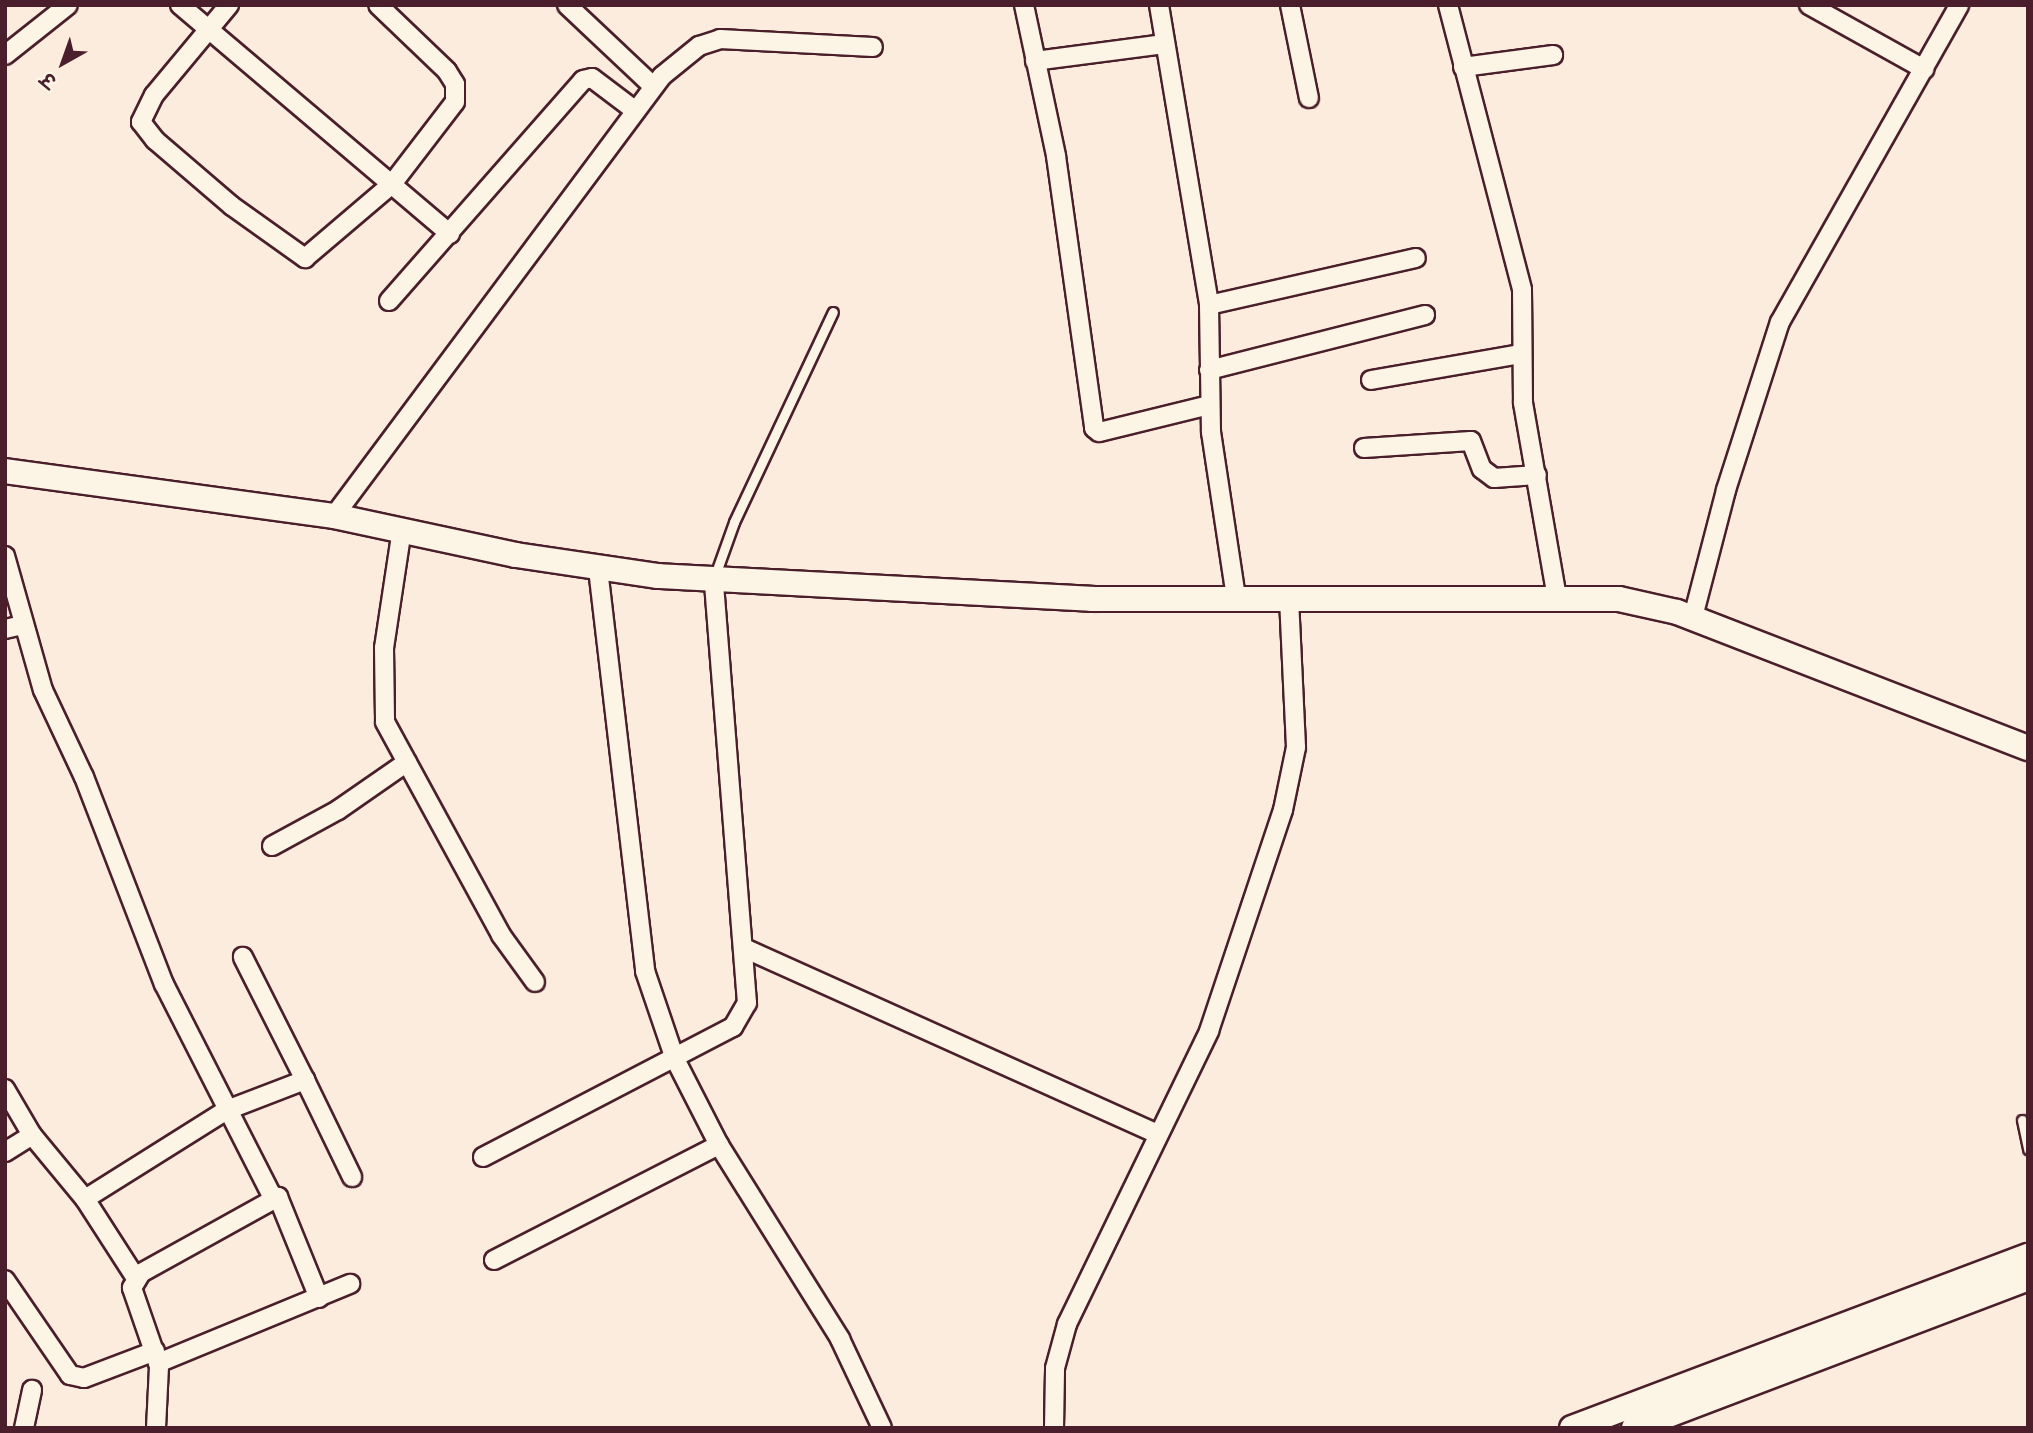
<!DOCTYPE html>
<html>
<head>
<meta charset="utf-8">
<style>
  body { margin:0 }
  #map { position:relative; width:2033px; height:1433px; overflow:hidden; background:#fbecde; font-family:"Balsamiq Sans","Playpen Sans Deva",sans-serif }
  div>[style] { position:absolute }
  .roads { filter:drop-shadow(2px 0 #4a1f2b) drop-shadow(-2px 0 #4a1f2b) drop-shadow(0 2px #4a1f2b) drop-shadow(0 -2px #4a1f2b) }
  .lane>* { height:9px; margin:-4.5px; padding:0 4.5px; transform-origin:4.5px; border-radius:4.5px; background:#fcf5e5 }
  .street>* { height:18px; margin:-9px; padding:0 9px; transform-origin:9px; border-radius:9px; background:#fcf5e5 }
  .secondary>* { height:24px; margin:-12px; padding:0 12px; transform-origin:12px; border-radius:12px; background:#fcf5e5 }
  span { translate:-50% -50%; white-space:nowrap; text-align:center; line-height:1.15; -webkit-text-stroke:7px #fcf5e5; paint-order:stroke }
  .frame { position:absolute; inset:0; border:7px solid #4a1f2b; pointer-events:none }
  .north { position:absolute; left:28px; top:28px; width:70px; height:70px; -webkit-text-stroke:5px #fcf5e5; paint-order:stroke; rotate:220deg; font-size:19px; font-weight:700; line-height:28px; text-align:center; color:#4a1f2b }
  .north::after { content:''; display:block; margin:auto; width:24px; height:32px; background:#4a1f2b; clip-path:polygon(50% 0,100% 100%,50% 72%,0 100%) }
</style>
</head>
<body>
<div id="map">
  <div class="roads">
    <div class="lane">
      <div style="left:714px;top:578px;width:59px;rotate:-70.3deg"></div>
      <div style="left:734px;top:522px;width:232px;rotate:-64.8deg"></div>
      <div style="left:2022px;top:1120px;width:30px;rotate:78deg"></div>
    </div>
    <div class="street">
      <div style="left:180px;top:5px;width:354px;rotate:40.3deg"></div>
      <div style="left:229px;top:5px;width:117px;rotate:129.8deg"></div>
      <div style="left:154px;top:95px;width:30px;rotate:116deg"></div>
      <div style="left:141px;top:122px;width:23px;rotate:52deg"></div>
      <div style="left:155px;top:140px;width:101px;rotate:40.6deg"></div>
      <div style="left:232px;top:206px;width:90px;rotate:35.5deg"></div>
      <div style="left:305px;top:258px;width:114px;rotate:-40.4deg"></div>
      <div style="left:392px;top:184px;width:103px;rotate:-52.5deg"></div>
      <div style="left:455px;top:102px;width:18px;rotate:-90deg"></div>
      <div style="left:455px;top:84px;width:15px;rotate:-122deg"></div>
      <div style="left:447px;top:71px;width:95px;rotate:-136.3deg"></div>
      <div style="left:567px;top:5px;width:118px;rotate:43.3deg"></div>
      <div style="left:1024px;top:5px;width:154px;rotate:78deg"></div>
      <div style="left:1056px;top:156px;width:275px;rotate:82deg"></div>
      <div style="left:1094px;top:428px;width:6px;rotate:39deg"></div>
      <div style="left:1099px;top:432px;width:113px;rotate:-13.8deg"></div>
      <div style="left:1159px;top:5px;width:304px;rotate:80.5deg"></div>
      <div style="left:1209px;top:305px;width:127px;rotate:89.1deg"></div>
      <div style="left:1211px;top:432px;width:168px;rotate:81.4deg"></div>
      <div style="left:1290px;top:5px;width:95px;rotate:78.5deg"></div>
      <div style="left:1448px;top:5px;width:294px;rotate:75.4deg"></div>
      <div style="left:1522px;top:290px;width:113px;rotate:89.5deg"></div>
      <div style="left:1523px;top:403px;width:198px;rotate:80.1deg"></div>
      <div style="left:1809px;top:5px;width:132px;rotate:29.1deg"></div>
      <div style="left:5px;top:55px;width:80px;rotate:-38.4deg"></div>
      <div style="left:1035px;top:61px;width:131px;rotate:-7.5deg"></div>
      <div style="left:1463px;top:67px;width:91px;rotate:-7.6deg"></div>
      <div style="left:389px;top:301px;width:294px;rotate:-48.7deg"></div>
      <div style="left:583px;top:80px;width:9px;rotate:-13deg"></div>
      <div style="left:592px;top:78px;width:51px;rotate:37.1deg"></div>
      <div style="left:1209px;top:305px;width:212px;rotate:-12.8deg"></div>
      <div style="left:1209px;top:370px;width:223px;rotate:-14.3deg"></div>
      <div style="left:1371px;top:380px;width:151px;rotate:-9.9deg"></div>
      <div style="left:1364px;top:448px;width:107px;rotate:-3.7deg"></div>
      <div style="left:1471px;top:441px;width:30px;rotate:69deg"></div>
      <div style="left:1482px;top:469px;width:15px;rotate:37deg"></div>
      <div style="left:1494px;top:478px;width:43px;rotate:-4deg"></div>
      <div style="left:334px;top:516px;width:549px;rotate:-53.3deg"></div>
      <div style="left:662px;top:76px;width:48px;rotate:-39deg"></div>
      <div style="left:699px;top:46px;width:22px;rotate:-18deg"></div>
      <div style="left:720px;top:39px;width:153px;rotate:3deg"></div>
      <div style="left:402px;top:529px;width:120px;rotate:98.6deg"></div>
      <div style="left:384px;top:648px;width:74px;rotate:89.2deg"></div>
      <div style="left:385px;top:722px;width:243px;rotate:61.4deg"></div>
      <div style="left:501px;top:935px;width:58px;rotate:54.1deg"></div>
      <div style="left:5px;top:556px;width:139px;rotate:74.2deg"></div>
      <div style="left:43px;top:690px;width:96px;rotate:64.8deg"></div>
      <div style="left:84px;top:777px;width:222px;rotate:68.9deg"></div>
      <div style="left:164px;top:984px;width:240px;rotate:63deg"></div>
      <div style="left:598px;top:569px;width:405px;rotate:83.3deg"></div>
      <div style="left:645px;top:971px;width:93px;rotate:71.2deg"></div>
      <div style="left:675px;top:1059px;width:97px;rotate:62.9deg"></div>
      <div style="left:719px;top:1145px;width:229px;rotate:58deg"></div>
      <div style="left:840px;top:1339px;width:98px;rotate:64.7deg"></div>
      <div style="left:1693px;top:617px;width:131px;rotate:-75.4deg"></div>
      <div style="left:1726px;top:490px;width:176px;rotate:-72.2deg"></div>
      <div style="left:1780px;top:322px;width:364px;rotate:-60.5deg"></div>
      <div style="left:5px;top:629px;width:18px;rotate:-13deg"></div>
      <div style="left:272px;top:846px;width:75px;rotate:-28.6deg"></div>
      <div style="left:338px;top:810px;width:84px;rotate:-34.8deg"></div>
      <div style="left:746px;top:949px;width:452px;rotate:24.2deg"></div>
      <div style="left:305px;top:1080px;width:108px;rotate:64.1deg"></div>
      <div style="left:5px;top:1089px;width:53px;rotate:59.6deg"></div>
      <div style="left:32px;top:1135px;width:83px;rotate:50.4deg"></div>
      <div style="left:85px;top:1199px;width:94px;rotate:57.2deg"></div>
      <div style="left:5px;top:1152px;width:32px;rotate:-32deg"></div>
      <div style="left:483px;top:1157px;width:282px;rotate:-27.5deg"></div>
      <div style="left:733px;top:1027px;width:28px;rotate:-60deg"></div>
      <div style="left:747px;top:1003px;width:424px;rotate:-94.5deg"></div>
      <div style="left:85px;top:1199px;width:168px;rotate:-32.1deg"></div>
      <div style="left:227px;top:1110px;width:84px;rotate:-21deg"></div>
      <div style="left:305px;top:1080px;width:138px;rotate:-116.8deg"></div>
      <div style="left:494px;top:1260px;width:253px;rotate:-27.1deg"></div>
      <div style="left:5px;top:1280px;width:115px;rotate:55.6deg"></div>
      <div style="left:70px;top:1375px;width:14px;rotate:12deg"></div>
      <div style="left:84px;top:1378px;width:76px;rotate:-20.8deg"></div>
      <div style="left:158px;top:1363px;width:208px;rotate:-22.4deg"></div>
      <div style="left:24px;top:1428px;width:39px;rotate:-78deg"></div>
      <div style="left:156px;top:1428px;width:62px;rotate:-87.2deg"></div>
      <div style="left:159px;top:1366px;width:83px;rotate:-109.1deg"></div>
      <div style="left:132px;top:1288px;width:17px;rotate:-59deg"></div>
      <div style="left:141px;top:1273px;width:157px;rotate:-29deg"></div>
      <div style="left:278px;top:1197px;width:109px;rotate:67.9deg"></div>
      <div style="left:1054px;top:1428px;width:60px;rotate:-89deg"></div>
      <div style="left:1055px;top:1368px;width:46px;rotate:-74.7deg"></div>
      <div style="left:1067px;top:1324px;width:326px;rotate:-64.1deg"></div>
      <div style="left:1209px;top:1031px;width:233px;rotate:-71.5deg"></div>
      <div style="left:1283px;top:810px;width:64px;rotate:-78.3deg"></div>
      <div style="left:1296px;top:747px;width:146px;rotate:-92.7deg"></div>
    </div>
    <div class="secondary">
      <div style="left:5px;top:471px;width:332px;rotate:7.8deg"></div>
      <div style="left:334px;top:516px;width:186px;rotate:12.1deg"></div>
      <div style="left:516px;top:555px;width:144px;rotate:8.4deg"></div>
      <div style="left:658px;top:576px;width:435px;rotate:3deg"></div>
      <div style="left:1092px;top:599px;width:527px"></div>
      <div style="left:1619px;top:599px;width:59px;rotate:12.6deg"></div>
      <div style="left:1677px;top:612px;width:376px;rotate:21.2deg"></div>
      <div style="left:1572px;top:1428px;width:487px;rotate:-20.7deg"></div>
      <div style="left:1634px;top:1428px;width:422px;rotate:-20.8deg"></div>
    </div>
  </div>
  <div class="frame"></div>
  <div class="north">उ</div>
</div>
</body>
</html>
